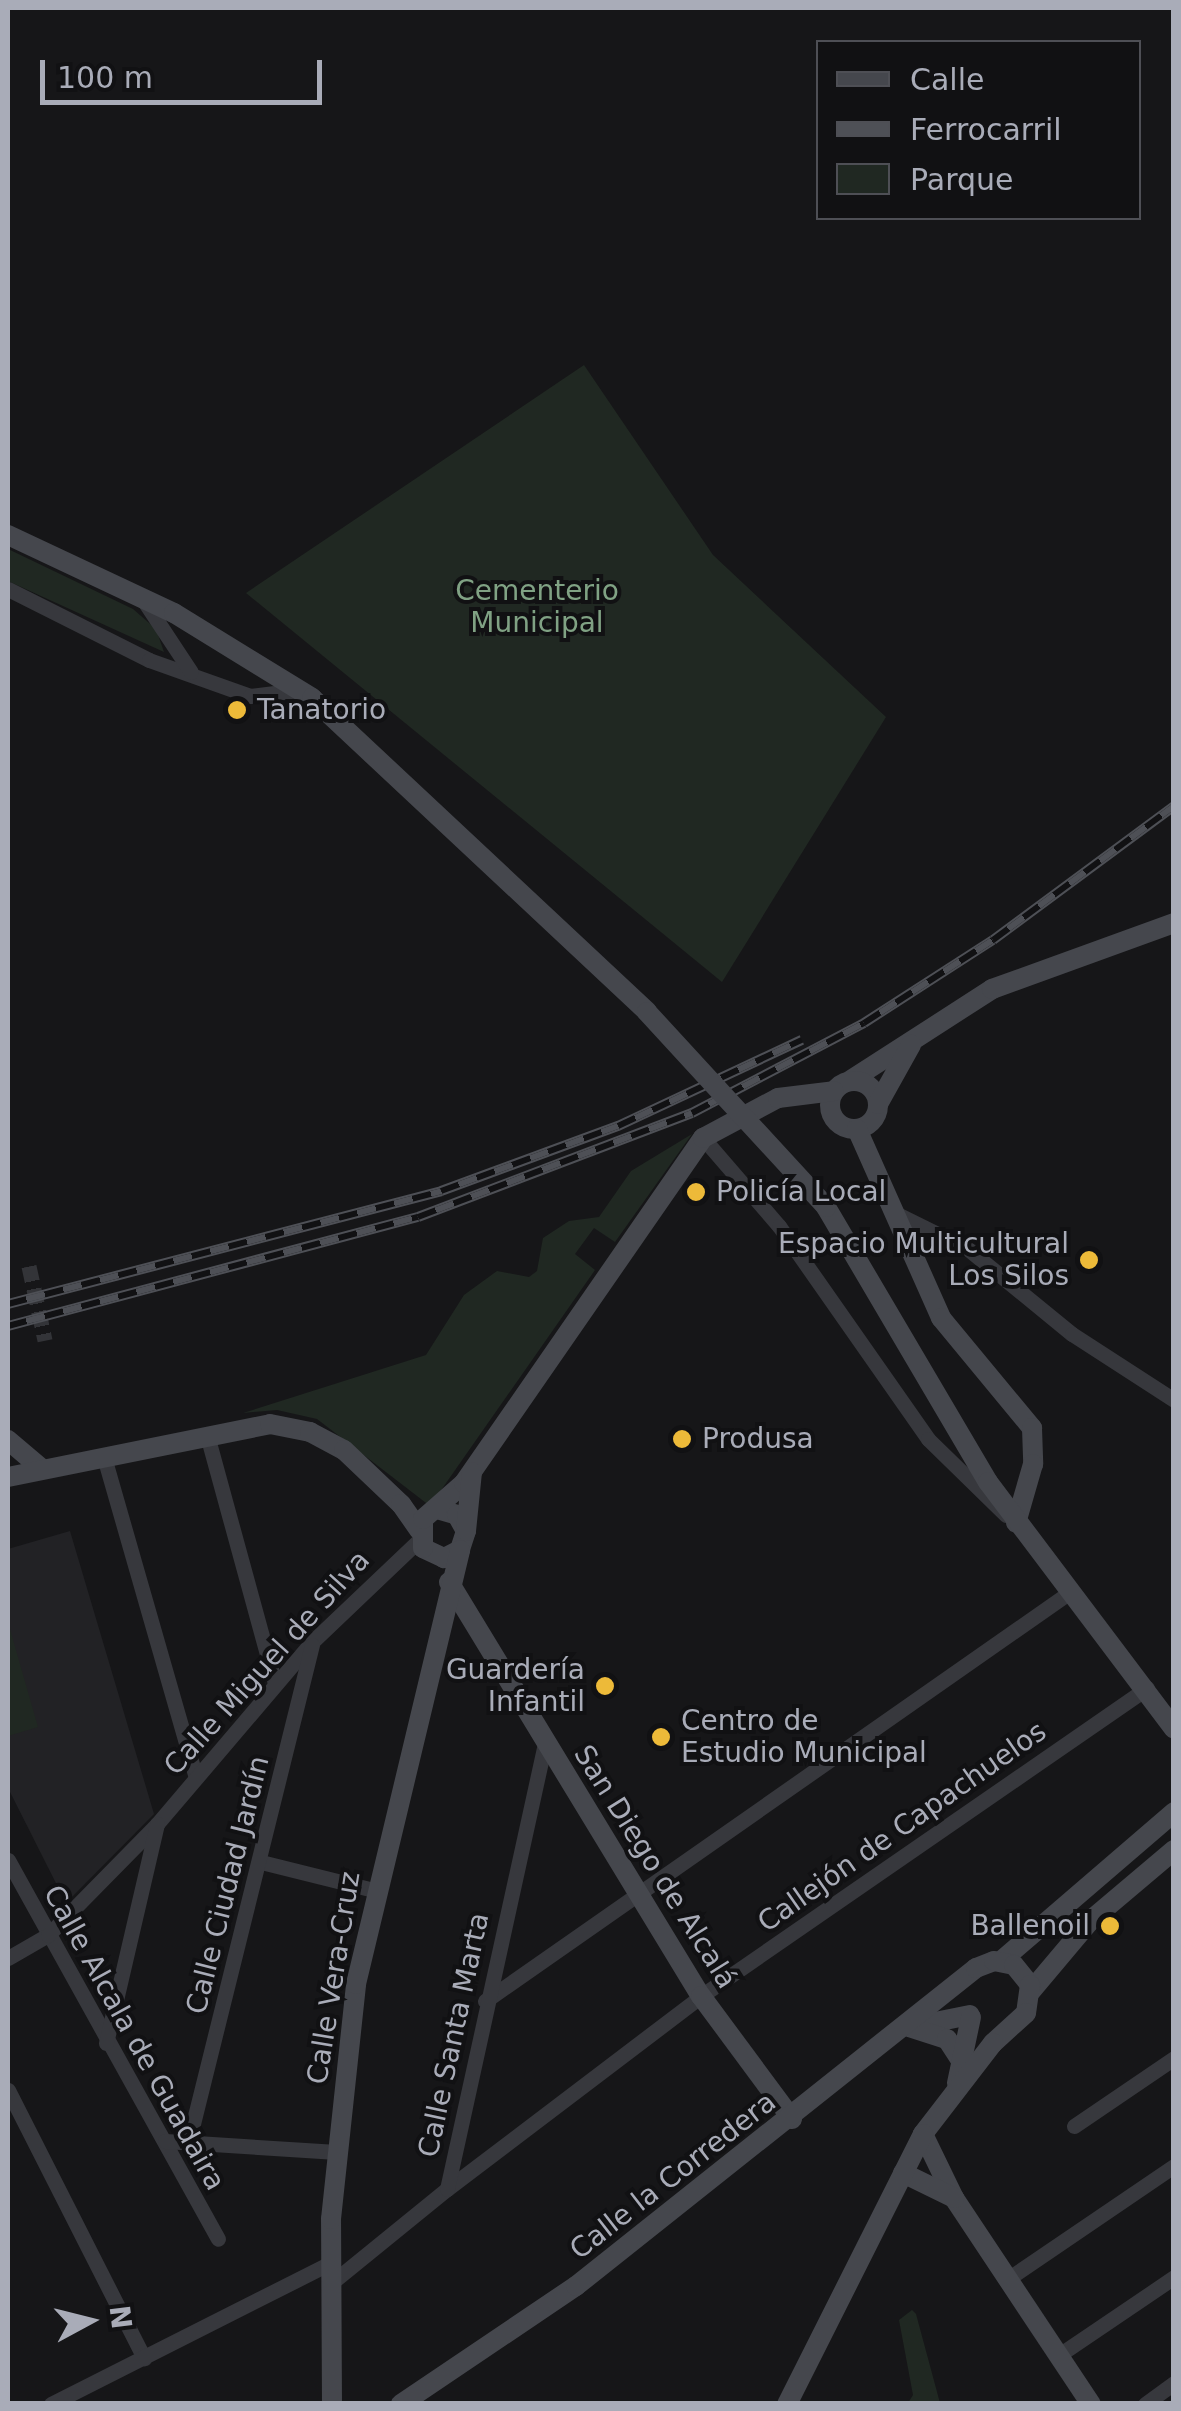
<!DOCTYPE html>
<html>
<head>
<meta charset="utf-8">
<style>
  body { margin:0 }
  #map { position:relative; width:1181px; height:2411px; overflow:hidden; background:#161618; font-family:"DejaVu Sans",sans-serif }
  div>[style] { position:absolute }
  .built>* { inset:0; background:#222225 }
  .green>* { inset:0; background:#202822 }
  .street-tunnel>* { height:15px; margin-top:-7.5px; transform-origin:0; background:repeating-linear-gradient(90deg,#333438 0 15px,transparent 0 23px) }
  .street>* { height:15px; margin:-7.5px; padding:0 7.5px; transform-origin:7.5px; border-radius:7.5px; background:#37383d }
  .secondary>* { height:20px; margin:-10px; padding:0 10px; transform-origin:10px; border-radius:10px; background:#45474d }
  .secondary>.ring { margin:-10px; padding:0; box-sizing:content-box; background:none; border:20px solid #45474d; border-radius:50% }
  .rail>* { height:10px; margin-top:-5px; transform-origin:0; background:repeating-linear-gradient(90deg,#111113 0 19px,#4e5056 0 38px); box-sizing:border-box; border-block:2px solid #4e5056 }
  .secondary-bridge>* { height:20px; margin:-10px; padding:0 10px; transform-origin:10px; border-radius:10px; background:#45474d }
  .dots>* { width:28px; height:28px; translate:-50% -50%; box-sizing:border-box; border:5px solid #111113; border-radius:50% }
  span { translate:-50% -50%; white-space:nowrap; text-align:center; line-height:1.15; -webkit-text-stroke:8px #111113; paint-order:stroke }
  .park-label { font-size:28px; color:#80a284 }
  .poi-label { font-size:28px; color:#a9acb8 }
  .left { translate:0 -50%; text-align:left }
  .right { translate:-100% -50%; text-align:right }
  .street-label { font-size:28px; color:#a9acb8 }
  .frame { position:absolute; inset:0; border:10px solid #a9acb8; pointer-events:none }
  .legend { position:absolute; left:816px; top:40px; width:325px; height:180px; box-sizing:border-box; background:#111113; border:2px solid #4e4f55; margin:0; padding:12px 18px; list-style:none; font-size:30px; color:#a9acb8 }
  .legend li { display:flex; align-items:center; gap:20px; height:50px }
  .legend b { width:50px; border:2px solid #4e4f55 }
  .north { position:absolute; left:40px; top:2271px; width:100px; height:100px; -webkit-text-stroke:8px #111113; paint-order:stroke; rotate:83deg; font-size:28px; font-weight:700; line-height:40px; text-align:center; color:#a9acb8 }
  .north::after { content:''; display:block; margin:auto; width:35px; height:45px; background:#a9acb8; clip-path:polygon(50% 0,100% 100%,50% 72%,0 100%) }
  .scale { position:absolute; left:40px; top:60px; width:282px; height:45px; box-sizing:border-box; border:5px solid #a9acb8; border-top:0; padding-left:12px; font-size:30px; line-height:35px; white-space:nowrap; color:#a9acb8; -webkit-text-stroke:8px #111113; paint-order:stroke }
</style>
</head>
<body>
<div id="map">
  <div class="built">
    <div style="clip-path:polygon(70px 1531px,154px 1814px,66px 1903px,8px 1788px,8px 1549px)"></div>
  </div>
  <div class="green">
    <div style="clip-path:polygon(584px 365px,713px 555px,886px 717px,722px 982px,246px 593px)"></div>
    <div style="clip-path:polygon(8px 549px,133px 609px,156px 629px,164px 652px,8px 581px)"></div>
    <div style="clip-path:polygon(692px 1134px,615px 1242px,594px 1228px,575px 1254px,595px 1270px,430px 1506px,317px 1419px,277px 1410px,243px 1413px,426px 1355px,464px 1295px,497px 1271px,529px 1277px,537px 1271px,543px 1238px,569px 1221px,599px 1217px,631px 1171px)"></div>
    <div style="clip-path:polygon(8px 1622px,38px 1727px,8px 1736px)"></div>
    <div style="clip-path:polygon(912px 2310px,916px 2314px,940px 2403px,908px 2403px,913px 2395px,899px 2320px)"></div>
  </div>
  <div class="street-tunnel">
    <div style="left:29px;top:1266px;width:76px;rotate:77.8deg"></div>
  </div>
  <div class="street">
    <div style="left:8px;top:589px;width:158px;rotate:26.7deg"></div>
    <div style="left:149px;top:660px;width:107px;rotate:19.6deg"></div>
    <div style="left:250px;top:696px;width:49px;rotate:-7deg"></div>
    <div style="left:144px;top:601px;width:85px;rotate:56.5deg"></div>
    <div style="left:703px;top:1138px;width:116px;rotate:49.2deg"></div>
    <div style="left:779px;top:1226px;width:260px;rotate:55deg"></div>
    <div style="left:928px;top:1439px;width:109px;rotate:44.3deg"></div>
    <div style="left:897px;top:1214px;width:79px;rotate:26.2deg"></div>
    <div style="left:968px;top:1249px;width:134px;rotate:39.3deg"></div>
    <div style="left:1072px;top:1334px;width:121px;rotate:32.9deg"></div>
    <div style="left:207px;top:1435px;width:257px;rotate:74.7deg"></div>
    <div style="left:104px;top:1457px;width:333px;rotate:74deg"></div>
    <div style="left:8px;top:1860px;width:433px;rotate:61deg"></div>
    <div style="left:261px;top:1862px;width:115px;rotate:14deg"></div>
    <div style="left:8px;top:1958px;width:46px;rotate:-29.9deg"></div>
    <div style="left:48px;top:1935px;width:156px;rotate:-45.5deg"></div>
    <div style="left:157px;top:1824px;width:240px;rotate:-49.6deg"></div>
    <div style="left:313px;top:1641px;width:146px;rotate:-43.6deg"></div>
    <div style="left:485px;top:2001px;width:714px;rotate:-34.96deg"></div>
    <div style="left:106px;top:2043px;width:225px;rotate:-76.9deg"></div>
    <div style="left:8px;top:2090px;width:301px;rotate:63.1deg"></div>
    <div style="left:1074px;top:2126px;width:121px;rotate:-34.2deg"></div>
    <div style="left:189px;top:2140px;width:510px;rotate:-76.05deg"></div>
    <div style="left:165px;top:2141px;width:172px;rotate:3.7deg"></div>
    <div style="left:447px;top:2189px;width:319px;rotate:-37.2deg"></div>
    <div style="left:701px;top:1996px;width:542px;rotate:-34.63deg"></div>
    <div style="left:1009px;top:2278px;width:199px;rotate:-34.2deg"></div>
    <div style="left:330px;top:2284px;width:151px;rotate:-39.1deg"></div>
    <div style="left:447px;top:2189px;width:456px;rotate:-77.6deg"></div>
    <div style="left:1059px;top:2355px;width:139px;rotate:-34.1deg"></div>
    <div style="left:51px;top:2404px;width:313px;rotate:-26.8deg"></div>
    <div style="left:1145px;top:2404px;width:36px;rotate:-36deg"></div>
  </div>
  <div class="secondary">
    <div style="left:8px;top:535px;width:183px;rotate:25.2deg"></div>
    <div style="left:174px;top:613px;width:162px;rotate:31.6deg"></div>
    <div style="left:312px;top:698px;width:459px;rotate:43.1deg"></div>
    <div style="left:851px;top:1080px;width:168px;rotate:-32.8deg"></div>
    <div style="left:992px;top:989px;width:194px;rotate:-19.9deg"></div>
    <div class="ring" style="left:830px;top:1081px;width:28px;height:28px"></div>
    <div style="left:878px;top:1104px;width:68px;rotate:-60.8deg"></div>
    <div style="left:857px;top:1129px;width:207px;rotate:66deg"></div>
    <div style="left:941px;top:1318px;width:143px;rotate:50.4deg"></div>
    <div style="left:1032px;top:1428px;width:36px;rotate:88deg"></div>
    <div style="left:1033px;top:1464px;width:61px;rotate:106.1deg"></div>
    <div style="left:826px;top:1207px;width:319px;rotate:59.5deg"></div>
    <div style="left:988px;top:1482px;width:309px;rotate:53deg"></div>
    <div style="left:8px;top:1440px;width:45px;rotate:40.5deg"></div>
    <div style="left:8px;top:1477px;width:267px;rotate:-11.4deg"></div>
    <div style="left:270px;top:1424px;width:41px;rotate:11.3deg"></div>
    <div style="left:310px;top:1432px;width:38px;rotate:28deg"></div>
    <div style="left:344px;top:1450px;width:79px;rotate:43.5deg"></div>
    <div style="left:401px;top:1504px;width:32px;rotate:55deg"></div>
    <div style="left:440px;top:1510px;width:18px;rotate:16deg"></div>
    <div style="left:457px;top:1515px;width:18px;rotate:61deg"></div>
    <div style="left:466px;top:1531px;width:20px;rotate:108deg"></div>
    <div style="left:460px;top:1550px;width:18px;rotate:153deg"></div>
    <div style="left:444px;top:1558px;width:23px;rotate:-155deg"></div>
    <div style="left:423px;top:1548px;width:29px;rotate:-90deg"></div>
    <div style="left:423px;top:1519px;width:55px;rotate:-41.3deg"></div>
    <div style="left:464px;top:1483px;width:420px;rotate:-55.3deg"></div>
    <div style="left:703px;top:1138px;width:85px;rotate:-28.1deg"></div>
    <div style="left:778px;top:1098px;width:56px;rotate:-7.1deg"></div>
    <div style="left:466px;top:1531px;width:59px;rotate:-84.2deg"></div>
    <div style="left:449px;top:1582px;width:485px;rotate:58.7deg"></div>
    <div style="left:701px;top:1996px;width:153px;rotate:53.5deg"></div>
    <div style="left:1001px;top:1961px;width:228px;rotate:-40.7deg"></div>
    <div style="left:1031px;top:1991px;width:92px;rotate:-49.9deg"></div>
    <div style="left:1090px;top:1921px;width:110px;rotate:-40.2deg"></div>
    <div style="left:915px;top:2026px;width:56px;rotate:-11.3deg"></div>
    <div style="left:909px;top:2027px;width:40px;rotate:18deg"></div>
    <div style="left:947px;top:2039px;width:31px;rotate:57deg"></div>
    <div style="left:957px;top:2083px;width:67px;rotate:-78deg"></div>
    <div style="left:923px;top:2134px;width:71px;rotate:64.2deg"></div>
    <div style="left:954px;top:2198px;width:247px;rotate:56.4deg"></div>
    <div style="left:903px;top:2173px;width:57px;rotate:26.1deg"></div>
    <div style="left:332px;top:2404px;width:185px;rotate:-90.3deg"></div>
    <div style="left:331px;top:2219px;width:236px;rotate:-83.9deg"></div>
    <div style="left:356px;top:1984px;width:446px;rotate:-76.5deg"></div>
    <div style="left:401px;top:2404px;width:211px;rotate:-34deg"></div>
    <div style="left:576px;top:2286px;width:511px;rotate:-38.48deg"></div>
    <div style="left:976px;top:1968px;width:19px;rotate:-21deg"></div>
    <div style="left:994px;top:1961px;width:20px;rotate:11deg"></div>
    <div style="left:1014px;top:1965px;width:26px;rotate:51deg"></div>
    <div style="left:1030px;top:1985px;width:28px;rotate:98deg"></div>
    <div style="left:1026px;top:2013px;width:45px;rotate:137.7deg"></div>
    <div style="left:993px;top:2043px;width:115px;rotate:127.6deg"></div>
    <div style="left:923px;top:2134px;width:302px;rotate:116.7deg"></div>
  </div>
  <div class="rail">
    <div style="left:8px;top:1304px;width:448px;rotate:-14.6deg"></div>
    <div style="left:441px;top:1191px;width:189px;rotate:-20.2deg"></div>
    <div style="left:618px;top:1126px;width:203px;rotate:-25.1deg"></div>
    <div style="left:8px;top:1326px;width:424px;rotate:-14.9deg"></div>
    <div style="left:418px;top:1217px;width:293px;rotate:-20.8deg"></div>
    <div style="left:692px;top:1113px;width:194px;rotate:-27.6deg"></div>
    <div style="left:864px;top:1023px;width:153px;rotate:-32.8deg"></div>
    <div style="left:993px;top:940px;width:225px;rotate:-36.5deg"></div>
  </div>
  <div class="secondary-bridge">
    <div style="left:647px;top:1012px;width:265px;rotate:47.4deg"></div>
  </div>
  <div class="dots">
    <div style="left:237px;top:710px;background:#edba39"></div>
    <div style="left:696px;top:1192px;background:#edba39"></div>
    <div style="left:1089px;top:1260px;background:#edba39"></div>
    <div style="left:682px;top:1439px;background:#edba39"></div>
    <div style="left:605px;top:1686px;background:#edba39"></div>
    <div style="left:661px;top:1737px;background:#edba39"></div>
    <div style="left:1110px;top:1926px;background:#edba39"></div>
  </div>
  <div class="park-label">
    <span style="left:537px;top:607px">Cementerio<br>Municipal</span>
  </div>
  <div class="poi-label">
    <span class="left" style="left:257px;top:710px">Tanatorio</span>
    <span class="left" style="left:716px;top:1192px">Policía Local</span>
    <span class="right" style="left:1069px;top:1260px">Espacio Multicultural<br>Los Silos</span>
    <span class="left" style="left:702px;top:1439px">Produsa</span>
    <span class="right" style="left:585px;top:1686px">Guardería<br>Infantil</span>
    <span class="left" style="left:681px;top:1737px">Centro de<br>Estudio Municipal</span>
    <span class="right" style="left:1090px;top:1926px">Ballenoil</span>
  </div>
  <div class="street-label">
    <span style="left:267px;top:1663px;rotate:-48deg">Calle Miguel de Silva</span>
    <span style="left:902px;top:1827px;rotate:-35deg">Callejón de Capachuelos</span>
    <span style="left:655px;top:1867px;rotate:58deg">San Diego de Alcalá</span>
    <span style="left:228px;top:1885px;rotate:-76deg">Calle Ciudad Jardín</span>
    <span style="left:334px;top:1978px;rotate:-81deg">Calle Vera-Cruz</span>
    <span style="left:454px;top:2035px;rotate:-78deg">Calle Santa Marta</span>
    <span style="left:134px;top:2038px;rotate:61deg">Calle Alcala de Guadaira</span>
    <span style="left:673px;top:2176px;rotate:-38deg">Calle la Corredera</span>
  </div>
  <div class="frame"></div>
  <ul class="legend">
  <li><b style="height:12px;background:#45474d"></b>Calle</li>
  <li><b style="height:12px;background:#4e5056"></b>Ferrocarril</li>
  <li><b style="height:28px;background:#202822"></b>Parque</li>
  </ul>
  <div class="north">N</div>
  <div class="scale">100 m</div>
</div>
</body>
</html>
